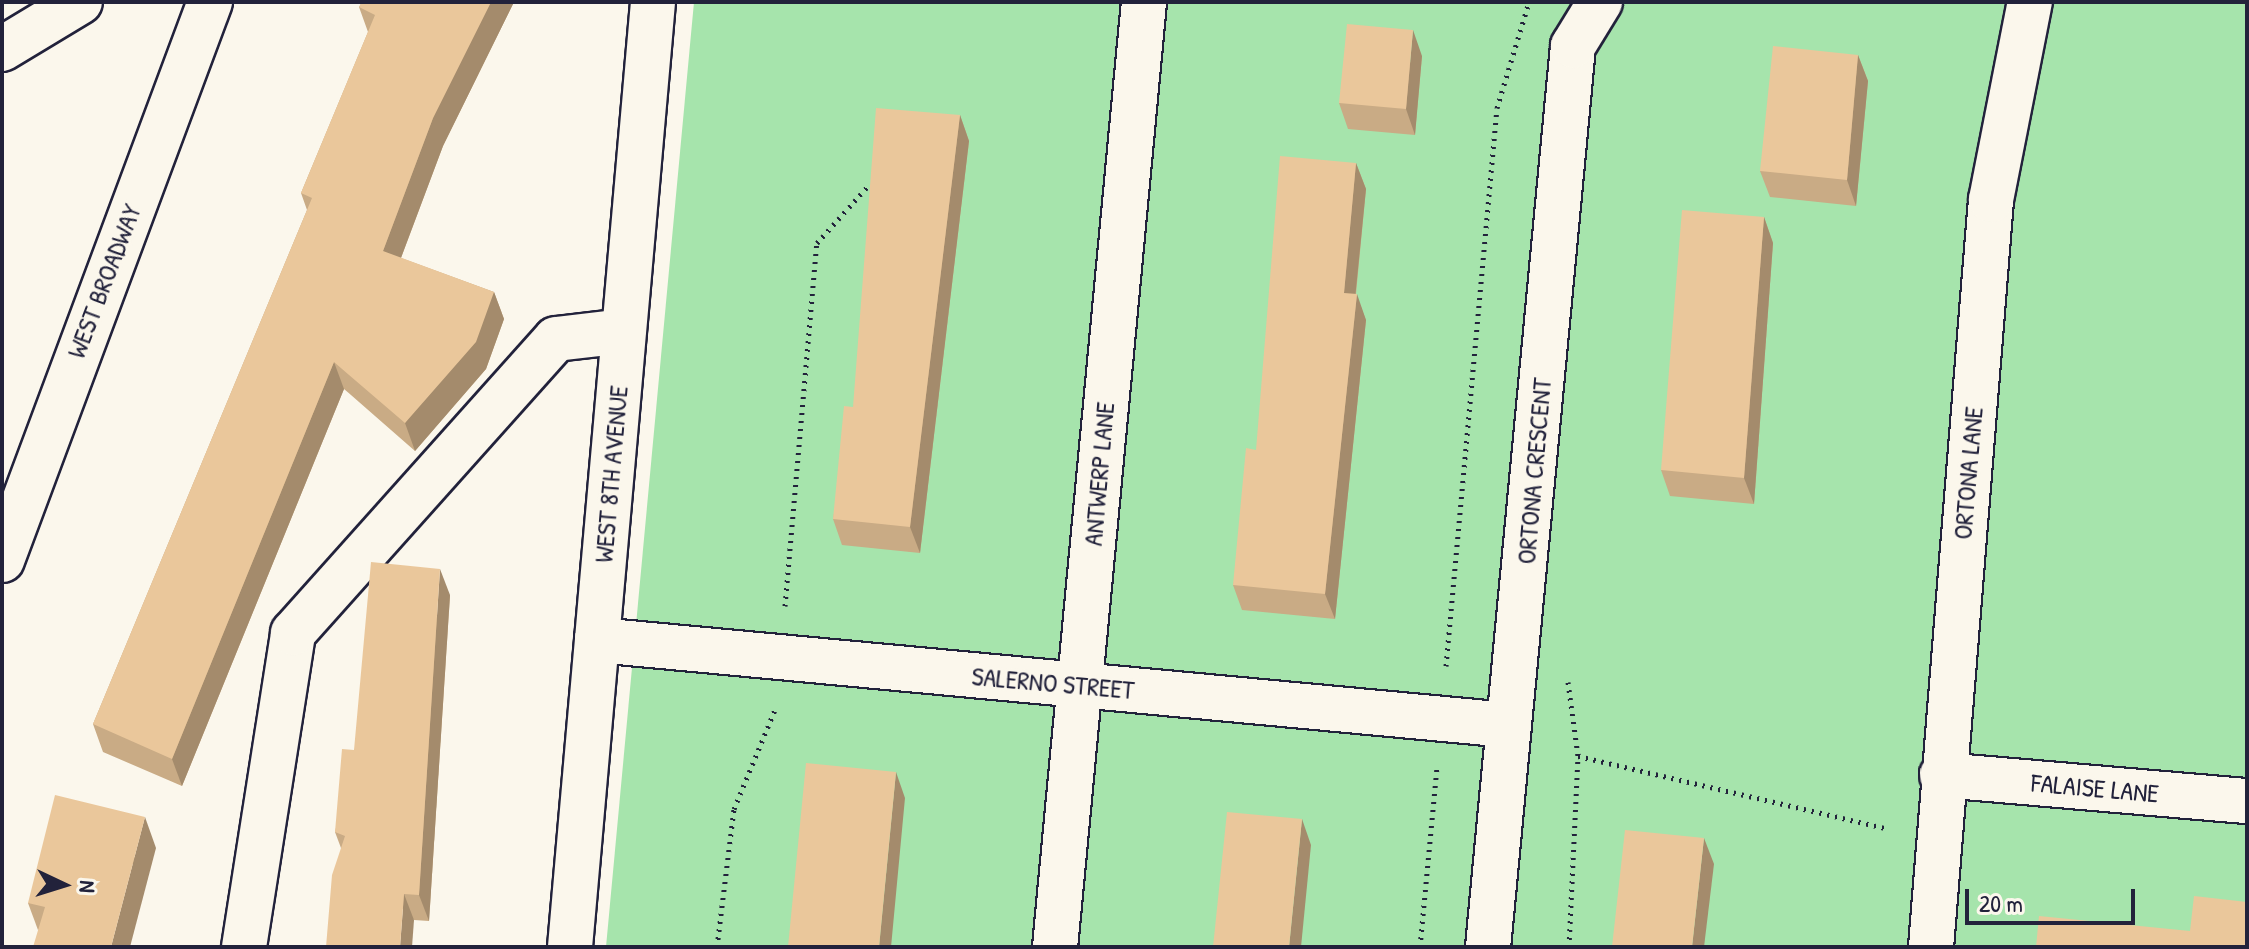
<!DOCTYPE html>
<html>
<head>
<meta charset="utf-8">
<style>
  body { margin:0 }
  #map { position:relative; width:2249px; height:949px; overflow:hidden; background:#fbf7ec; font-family:"Patrick Hand",sans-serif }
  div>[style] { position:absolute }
  .green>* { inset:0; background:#a6e4ac }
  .path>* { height:5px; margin-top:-2.5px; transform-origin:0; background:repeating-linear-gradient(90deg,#22223b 0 2px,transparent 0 8px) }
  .roads { filter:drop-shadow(2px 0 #22223b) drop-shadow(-2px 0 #22223b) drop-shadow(0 2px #22223b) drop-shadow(0 -2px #22223b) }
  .minor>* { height:44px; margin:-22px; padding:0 22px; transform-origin:22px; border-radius:22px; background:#fbf7ec }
  .wall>* { inset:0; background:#c9ab85 }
  .shaded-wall>* { inset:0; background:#a48b6c }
  .building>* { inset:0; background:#eac79b }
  span { translate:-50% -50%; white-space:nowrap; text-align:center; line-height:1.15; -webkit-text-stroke:6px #fbf7ec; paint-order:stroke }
  .street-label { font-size:26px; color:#22223b }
  .frame { position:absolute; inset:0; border:4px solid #22223b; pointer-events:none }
  .north { position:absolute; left:24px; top:845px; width:80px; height:80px; -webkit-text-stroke:6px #fbf7ec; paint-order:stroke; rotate:94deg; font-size:22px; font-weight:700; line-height:32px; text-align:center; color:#22223b }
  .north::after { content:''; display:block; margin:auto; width:28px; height:36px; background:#22223b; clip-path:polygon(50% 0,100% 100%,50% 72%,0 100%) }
  .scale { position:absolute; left:1965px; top:889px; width:170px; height:36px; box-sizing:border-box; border:4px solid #22223b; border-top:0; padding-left:10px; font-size:24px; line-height:28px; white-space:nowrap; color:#22223b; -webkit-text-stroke:6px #fbf7ec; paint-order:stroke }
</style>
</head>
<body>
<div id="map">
  <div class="green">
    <div style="clip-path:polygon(694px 2px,2247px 2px,2247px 947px,606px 947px)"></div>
  </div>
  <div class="path">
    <div style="left:785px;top:606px;width:364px;rotate:-85deg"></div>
    <div style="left:817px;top:243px;width:75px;rotate:-48.2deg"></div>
    <div style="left:1446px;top:666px;width:560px;rotate:-84.78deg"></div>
    <div style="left:1497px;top:108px;width:111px;rotate:-73.2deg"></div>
    <div style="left:1568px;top:682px;width:75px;rotate:82.3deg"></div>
    <div style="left:1578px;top:756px;width:319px;rotate:13.2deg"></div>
    <div style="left:717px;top:947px;width:139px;rotate:-83deg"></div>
    <div style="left:734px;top:809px;width:110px;rotate:-67.6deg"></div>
    <div style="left:1420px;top:947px;width:180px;rotate:-84.6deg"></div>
    <div style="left:1569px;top:947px;width:191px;rotate:-87.3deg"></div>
  </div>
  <div class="roads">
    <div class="minor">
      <div style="left:2px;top:49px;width:91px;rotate:-31.1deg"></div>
      <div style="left:2px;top:560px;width:596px;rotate:-69.56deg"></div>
      <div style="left:597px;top:640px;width:915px;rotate:5.33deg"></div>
      <div style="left:1942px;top:775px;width:306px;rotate:4.9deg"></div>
      <div style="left:244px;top:947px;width:318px;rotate:-81.1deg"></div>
      <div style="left:293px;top:633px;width:394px;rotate:-48.2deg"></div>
      <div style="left:556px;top:339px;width:68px;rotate:-6.7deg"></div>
      <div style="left:570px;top:947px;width:949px;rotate:-84.98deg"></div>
      <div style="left:1055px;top:947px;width:949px;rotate:-84.62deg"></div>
      <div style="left:1488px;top:947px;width:905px;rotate:-84.61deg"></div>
      <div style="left:1573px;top:46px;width:52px;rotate:-58.5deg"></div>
      <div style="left:1931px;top:947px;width:749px;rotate:-85.41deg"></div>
      <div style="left:1991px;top:200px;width:202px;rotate:-78.9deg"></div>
    </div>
  </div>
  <div class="wall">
    <div style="clip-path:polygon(362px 2px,514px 2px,443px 146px,401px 258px,494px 292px,504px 319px,486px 369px,415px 451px,344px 389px,182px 786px,103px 752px,93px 724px,307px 210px,301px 193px,368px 32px,359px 7px)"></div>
    <div style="clip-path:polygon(1858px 55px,1868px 81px,1856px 206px,1770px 197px,1760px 171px)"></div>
    <div style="clip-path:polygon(1422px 56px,1415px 135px,1348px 129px,1339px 103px)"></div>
    <div style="clip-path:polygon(960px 115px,969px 141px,920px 553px,842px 545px,833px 519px,853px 407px)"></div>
    <div style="clip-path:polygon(1356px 163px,1366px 189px,1356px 294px,1366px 320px,1335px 619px,1242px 610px,1233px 585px)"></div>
    <div style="clip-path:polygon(1764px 217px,1773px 243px,1754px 504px,1670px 496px,1661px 470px)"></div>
    <div style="clip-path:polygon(450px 595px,429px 921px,414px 920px,341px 848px,335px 832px,354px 750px)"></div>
    <div style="clip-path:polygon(156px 848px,38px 930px,28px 903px)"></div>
  </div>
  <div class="shaded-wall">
    <div style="clip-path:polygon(491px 2px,514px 2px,443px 146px,393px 279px,383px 251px,433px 118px)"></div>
    <div style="clip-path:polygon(1413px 30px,1422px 56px,1415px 135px,1406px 109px)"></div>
    <div style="clip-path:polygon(1858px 55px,1868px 81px,1856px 206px,1847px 180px)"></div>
    <div style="clip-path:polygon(960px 115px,969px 141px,920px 553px,910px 527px)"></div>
    <div style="clip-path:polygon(1356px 163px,1366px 189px,1353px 319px,1344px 293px)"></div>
    <div style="clip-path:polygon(1764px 217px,1773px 243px,1754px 504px,1744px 478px)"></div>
    <div style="clip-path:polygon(494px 292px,504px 319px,486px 369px,415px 451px,405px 423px)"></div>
    <div style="clip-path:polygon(1357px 294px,1366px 320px,1335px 619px,1325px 594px)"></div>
    <div style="clip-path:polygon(334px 362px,344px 389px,182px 786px,172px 759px)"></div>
    <div style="clip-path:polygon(440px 569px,450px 595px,429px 921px,419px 895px)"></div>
    <div style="clip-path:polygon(896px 772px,905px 798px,891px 947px,879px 947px)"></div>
    <div style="clip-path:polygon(145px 817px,156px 848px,130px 947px,111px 947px)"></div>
    <div style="clip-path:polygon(1302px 819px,1311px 845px,1301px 947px,1289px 947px)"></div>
    <div style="clip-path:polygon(1704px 838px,1714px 864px,1704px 947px,1692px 947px)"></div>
    <div style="clip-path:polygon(404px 894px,414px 920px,412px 947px,400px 947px)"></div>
  </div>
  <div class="building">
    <div style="clip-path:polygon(362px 2px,491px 2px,433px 118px,383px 251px,494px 292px,476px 342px,405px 423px,334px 362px,172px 759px,93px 724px,312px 198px,301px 193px,375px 15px,359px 7px)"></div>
    <div style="clip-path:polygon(1347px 24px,1413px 30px,1406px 109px,1339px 103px)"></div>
    <div style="clip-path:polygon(1773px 46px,1858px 55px,1847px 180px,1760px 171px)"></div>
    <div style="clip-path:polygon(876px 108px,960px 115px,910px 527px,833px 519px,844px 406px,853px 407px)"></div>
    <div style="clip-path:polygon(1280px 156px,1356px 163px,1344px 293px,1357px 294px,1325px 594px,1233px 585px,1246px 448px,1256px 450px)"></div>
    <div style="clip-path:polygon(1682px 210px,1764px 217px,1744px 478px,1661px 470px)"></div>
    <div style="clip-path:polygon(371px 562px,440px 569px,419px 895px,404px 894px,400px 947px,326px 947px,332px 875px,345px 836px,335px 832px,342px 749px,354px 750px)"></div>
    <div style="clip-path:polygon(806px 763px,896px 772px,879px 947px,788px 947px)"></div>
    <div style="clip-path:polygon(55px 795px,145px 817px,111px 947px,33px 947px,45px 907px,28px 903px)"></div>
    <div style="clip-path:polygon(1227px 812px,1302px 819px,1289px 947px,1213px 947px)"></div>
    <div style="clip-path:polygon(1625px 830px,1704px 838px,1692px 947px,1612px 947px)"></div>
    <div style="clip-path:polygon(2194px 896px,2247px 902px,2247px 947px,2036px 947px,2039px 916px,2190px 931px)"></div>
  </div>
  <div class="street-label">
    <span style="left:104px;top:281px;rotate:-69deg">WEST BROADWAY</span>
    <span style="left:1534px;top:471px;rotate:-85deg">ORTONA CRESCENT</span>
    <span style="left:1968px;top:473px;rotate:-85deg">ORTONA LANE</span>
    <span style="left:611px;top:474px;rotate:-85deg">WEST 8TH AVENUE</span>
    <span style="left:1099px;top:474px;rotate:-85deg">ANTWERP LANE</span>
    <span style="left:1053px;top:683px;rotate:5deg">SALERNO STREET</span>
    <span style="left:2095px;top:788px;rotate:5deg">FALAISE LANE</span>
  </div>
  <div class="frame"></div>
  <div class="north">N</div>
  <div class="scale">20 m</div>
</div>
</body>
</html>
